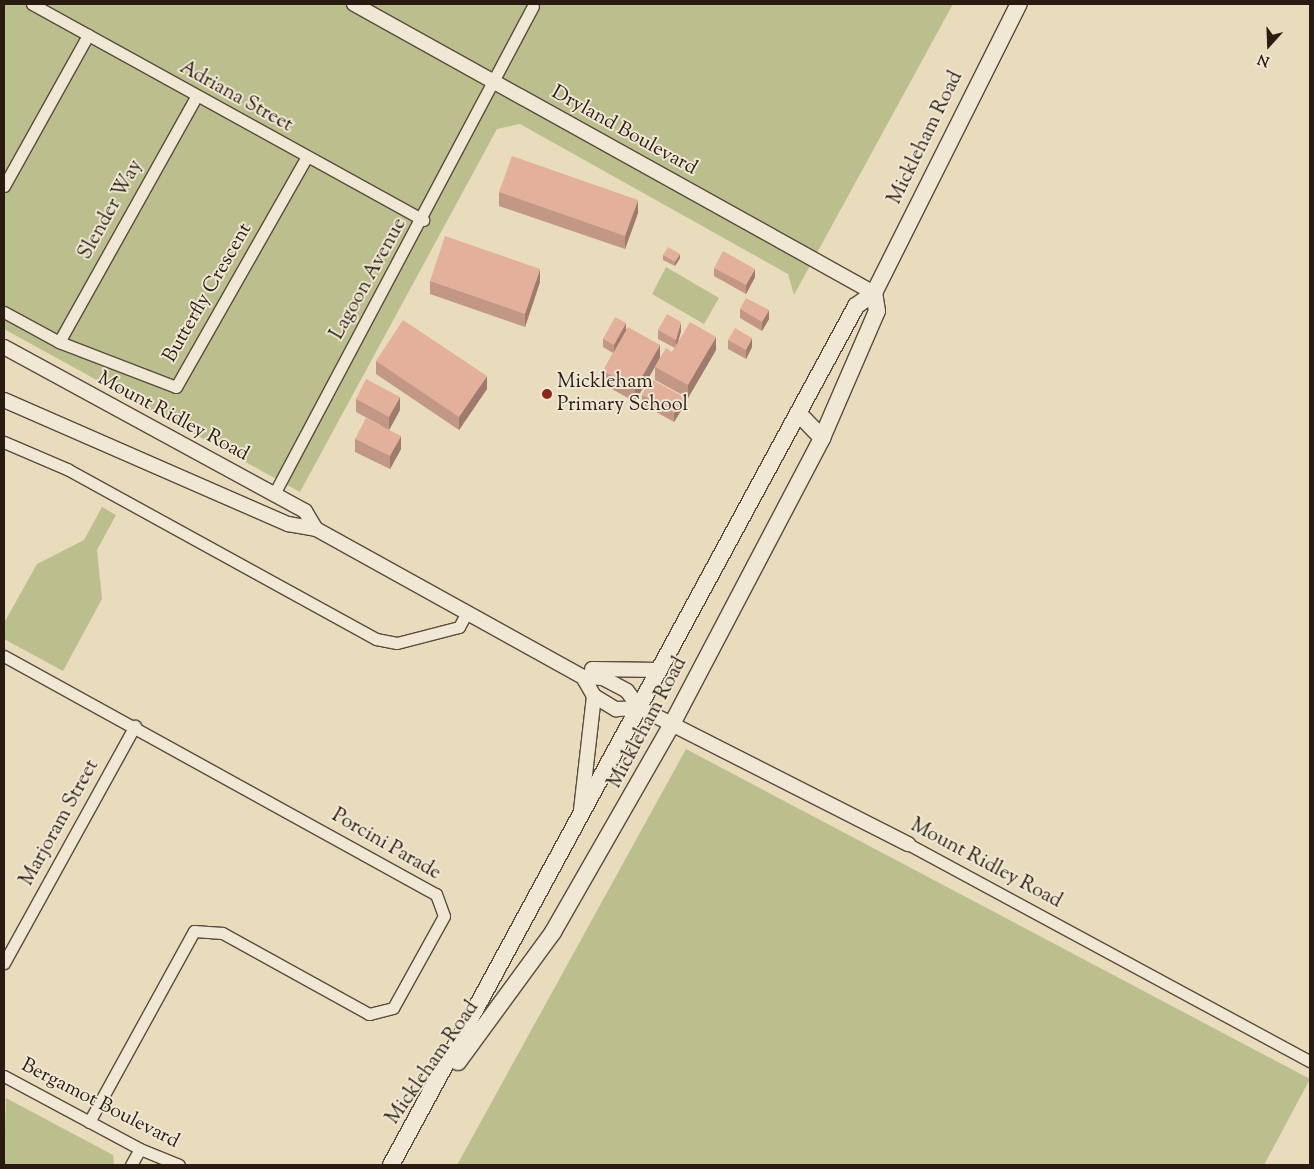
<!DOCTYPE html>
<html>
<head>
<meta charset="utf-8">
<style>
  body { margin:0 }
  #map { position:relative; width:1314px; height:1169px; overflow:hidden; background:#e8dcbd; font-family:"Sorts Mill Goudy",serif }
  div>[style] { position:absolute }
  .green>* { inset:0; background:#bbbf8e }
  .roads { filter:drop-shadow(1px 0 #5a4b3d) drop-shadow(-1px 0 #5a4b3d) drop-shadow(0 1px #5a4b3d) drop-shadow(0 -1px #5a4b3d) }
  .minor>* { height:11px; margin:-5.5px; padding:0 5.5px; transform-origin:5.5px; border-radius:5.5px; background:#f0e8d4 }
  .tertiary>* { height:14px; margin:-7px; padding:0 7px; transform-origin:7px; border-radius:7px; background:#f0e8d4 }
  .secondary>* { height:16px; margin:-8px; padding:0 8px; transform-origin:8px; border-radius:8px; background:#f0e8d4 }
  .wall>* { inset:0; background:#c29785 }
  .shaded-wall>* { inset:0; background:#9e7b6c }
  .building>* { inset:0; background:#e2b09b }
  .dots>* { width:14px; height:14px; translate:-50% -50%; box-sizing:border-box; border:2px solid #f0e8d4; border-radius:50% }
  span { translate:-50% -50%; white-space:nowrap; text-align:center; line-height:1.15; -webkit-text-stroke:4px #f0e8d4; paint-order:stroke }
  .street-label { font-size:20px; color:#2a1b12 }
  .poi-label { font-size:20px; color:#2a1b12 }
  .left { translate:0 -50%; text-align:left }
  .frame { position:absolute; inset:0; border:5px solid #2a1b12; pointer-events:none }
  .north { position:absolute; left:1244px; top:20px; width:50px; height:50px; -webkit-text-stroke:4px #f0e8d4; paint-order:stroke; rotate:200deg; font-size:14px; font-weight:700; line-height:20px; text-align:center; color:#2a1b12 }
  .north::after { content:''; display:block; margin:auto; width:18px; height:22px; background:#2a1b12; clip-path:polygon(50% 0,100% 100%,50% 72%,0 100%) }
</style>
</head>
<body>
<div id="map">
  <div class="green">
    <div style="clip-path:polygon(4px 4px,953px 4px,794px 295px,788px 274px,520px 124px,497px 129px,300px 492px,4px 329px)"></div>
    <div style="clip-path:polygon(666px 267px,719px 298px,704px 324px,652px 294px)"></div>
    <div style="clip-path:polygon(102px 507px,116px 515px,97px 550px,102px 599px,63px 671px,4px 639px,4px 623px,37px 564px,84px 540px)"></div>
    <div style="clip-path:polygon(686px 749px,1310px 1079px,1264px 1165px,457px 1165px)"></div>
    <div style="clip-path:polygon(6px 1098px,113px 1155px,114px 1165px,4px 1165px)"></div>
  </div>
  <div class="roads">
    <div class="minor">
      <div style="left:32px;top:4px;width:447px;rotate:28.9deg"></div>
      <div style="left:4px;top:186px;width:173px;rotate:-60.9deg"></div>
      <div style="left:4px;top:312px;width:63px;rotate:28.6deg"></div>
      <div style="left:59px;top:342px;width:125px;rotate:21deg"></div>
      <div style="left:176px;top:387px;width:263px;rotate:-60.4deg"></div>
      <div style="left:59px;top:342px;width:281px;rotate:-60.8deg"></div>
      <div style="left:4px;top:442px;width:69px;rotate:23.2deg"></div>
      <div style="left:67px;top:469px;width:353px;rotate:28.8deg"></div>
      <div style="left:376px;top:639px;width:21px;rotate:11deg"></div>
      <div style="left:397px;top:643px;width:64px;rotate:-14.5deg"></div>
      <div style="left:459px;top:627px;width:15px;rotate:-62deg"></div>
      <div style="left:274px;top:494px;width:552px;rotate:-62.04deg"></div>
      <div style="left:4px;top:656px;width:493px;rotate:28.9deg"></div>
      <div style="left:436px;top:894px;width:23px;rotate:70deg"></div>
      <div style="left:444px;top:916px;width:105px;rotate:119deg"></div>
      <div style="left:393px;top:1008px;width:25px;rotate:166deg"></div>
      <div style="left:369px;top:1014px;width:168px;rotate:-151.1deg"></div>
      <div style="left:222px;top:933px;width:28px;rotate:-176deg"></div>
      <div style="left:194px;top:931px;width:218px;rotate:118.8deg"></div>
      <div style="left:908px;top:844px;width:457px;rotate:28.4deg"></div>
      <div style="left:4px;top:963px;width:271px;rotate:-61.1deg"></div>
      <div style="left:4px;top:1076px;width:154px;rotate:28.2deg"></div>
      <div style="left:140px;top:1149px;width:42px;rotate:22.3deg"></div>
      <div style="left:131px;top:1165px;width:18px;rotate:-61deg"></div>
    </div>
    <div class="tertiary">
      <div style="left:354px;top:4px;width:595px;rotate:29.06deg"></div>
      <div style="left:4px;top:347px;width:343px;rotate:28.6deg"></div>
      <div style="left:305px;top:511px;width:21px;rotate:59deg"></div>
      <div style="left:4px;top:400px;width:310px;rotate:23.6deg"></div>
      <div style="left:288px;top:524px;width:28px;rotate:10deg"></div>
      <div style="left:316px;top:529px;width:305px;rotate:29deg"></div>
      <div style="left:583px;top:677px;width:20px;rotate:3deg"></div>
      <div style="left:603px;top:678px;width:27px;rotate:28deg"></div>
      <div style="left:627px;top:691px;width:21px;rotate:53deg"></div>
      <div style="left:640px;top:708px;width:301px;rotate:26.9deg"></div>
      <div style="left:592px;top:669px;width:68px;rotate:0.8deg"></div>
      <div style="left:583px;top:677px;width:22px;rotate:60deg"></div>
      <div style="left:594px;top:696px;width:26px;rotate:31deg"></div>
      <div style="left:616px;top:709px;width:24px;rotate:-2deg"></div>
      <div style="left:581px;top:810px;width:115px;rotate:-83.5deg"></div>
    </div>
    <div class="secondary">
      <div style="left:798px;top:413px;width:35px;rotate:46deg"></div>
      <div style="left:458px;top:1062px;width:161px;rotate:-53.8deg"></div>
      <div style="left:553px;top:932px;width:240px;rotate:-60.2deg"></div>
      <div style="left:672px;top:724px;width:323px;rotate:-62.3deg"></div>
      <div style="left:822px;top:438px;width:138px;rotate:-66.6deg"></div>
      <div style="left:877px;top:311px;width:18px;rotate:-99deg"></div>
      <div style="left:391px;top:1165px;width:977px;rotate:-61.57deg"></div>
      <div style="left:856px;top:306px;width:22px;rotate:-36deg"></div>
      <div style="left:874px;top:293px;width:323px;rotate:-63.4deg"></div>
    </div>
  </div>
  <div class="wall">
    <div style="clip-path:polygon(499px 192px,638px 213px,625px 249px,499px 206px)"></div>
    <div style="clip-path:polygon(663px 255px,680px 258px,675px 266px,663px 260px)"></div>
    <div style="clip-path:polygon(714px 268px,755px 277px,746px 294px,714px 276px)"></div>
    <div style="clip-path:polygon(430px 281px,540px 282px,525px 327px,430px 294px)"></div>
    <div style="clip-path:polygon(740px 309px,769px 319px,762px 331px,740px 318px)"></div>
    <div style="clip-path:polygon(626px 329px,660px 345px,635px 402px,603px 384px,603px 371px,613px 353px,603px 347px,603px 339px)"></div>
    <div style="clip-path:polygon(658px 330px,681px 331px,677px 345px,716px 350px,688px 398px,655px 380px,655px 367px,672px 352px,675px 348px,658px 339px)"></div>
    <div style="clip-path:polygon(728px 340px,752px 347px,746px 359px,728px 349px)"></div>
    <div style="clip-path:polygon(376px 361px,487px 389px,459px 430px,376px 374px)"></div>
    <div style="clip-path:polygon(642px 395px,684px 406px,674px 422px,642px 404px)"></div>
    <div style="clip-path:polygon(356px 399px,400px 410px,389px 430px,401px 449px,390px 469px,355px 452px,355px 439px,380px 425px,356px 412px)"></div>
  </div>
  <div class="shaded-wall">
    <div style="clip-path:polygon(638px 200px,638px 213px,625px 249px,625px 236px)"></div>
    <div style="clip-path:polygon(680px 254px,680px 258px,675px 266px,675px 262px)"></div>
    <div style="clip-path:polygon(540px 269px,540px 282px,525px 327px,525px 314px)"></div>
    <div style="clip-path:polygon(755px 269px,755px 277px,746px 294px,746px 285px)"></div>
    <div style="clip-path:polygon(769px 310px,769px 319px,762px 331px,762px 322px)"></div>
    <div style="clip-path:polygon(681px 322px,681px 331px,676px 349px,676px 340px)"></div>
    <div style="clip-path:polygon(626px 323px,626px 332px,614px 353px,614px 345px)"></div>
    <div style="clip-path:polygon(716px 337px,716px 350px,688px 398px,688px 385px)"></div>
    <div style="clip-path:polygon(752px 338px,752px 347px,746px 359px,746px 350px)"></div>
    <div style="clip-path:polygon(660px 345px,660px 358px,635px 402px,635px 389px)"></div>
    <div style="clip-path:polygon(487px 376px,487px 389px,459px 430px,459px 417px)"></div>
    <div style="clip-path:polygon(400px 397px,400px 410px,389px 430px,389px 417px)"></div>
    <div style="clip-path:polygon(684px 397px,684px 406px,674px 422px,674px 413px)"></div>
    <div style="clip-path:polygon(401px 436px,401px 449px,390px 469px,390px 456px)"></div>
  </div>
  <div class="building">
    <div style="clip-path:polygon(512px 156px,638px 200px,625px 236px,499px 192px)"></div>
    <div style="clip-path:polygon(445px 236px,540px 269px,525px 314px,430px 281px)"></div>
    <div style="clip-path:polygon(668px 247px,680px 254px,675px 262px,663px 255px)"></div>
    <div style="clip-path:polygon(723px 251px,755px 269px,746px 285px,714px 268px)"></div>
    <div style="clip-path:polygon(746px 298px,769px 310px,762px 322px,740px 309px)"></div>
    <div style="clip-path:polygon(667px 314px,681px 322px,676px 340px,658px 330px)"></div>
    <div style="clip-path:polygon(615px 317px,626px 323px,614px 345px,603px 339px)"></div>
    <div style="clip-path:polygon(403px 320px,487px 376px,459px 417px,376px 361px)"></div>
    <div style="clip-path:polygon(690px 322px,716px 337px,688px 385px,655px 367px,666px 348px,672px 352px)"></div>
    <div style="clip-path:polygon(628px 327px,660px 345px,635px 389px,603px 371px)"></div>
    <div style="clip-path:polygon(735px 328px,752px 338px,746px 350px,728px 340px)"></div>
    <div style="clip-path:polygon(366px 379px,400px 397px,389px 417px,356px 399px)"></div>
    <div style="clip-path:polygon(651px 379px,684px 397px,674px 413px,642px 395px)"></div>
    <div style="clip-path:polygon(366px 418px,401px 436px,390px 456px,355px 439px)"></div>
  </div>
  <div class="dots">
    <div style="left:547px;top:394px;background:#8f2418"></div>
  </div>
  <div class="street-label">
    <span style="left:236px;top:97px;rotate:29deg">Adriana Street</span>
    <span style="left:624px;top:131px;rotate:29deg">Dryland Boulevard</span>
    <span style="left:926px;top:138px;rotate:-64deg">Mickleham Road</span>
    <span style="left:111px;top:210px;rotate:-61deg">Slender Way</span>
    <span style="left:369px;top:279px;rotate:-61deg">Lagoon Avenue</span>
    <span style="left:208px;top:293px;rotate:-60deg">Butterfly Crescent</span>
    <span style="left:173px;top:417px;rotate:28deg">Mount Ridley Road</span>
    <span style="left:648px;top:723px;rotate:-62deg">Mickleham Road</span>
    <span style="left:60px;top:823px;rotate:-61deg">Marjoram Street</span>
    <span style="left:386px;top:845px;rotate:30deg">Porcini Parade</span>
    <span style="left:986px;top:864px;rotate:28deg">Mount Ridley Road</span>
    <span style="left:433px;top:1063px;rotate:-55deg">Mickleham Road</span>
    <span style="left:100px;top:1104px;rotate:27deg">Bergamot Boulevard</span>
  </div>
  <div class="poi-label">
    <span class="left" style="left:557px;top:394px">Mickleham<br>Primary School</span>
  </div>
  <div class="frame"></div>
  <div class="north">N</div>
</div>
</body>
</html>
